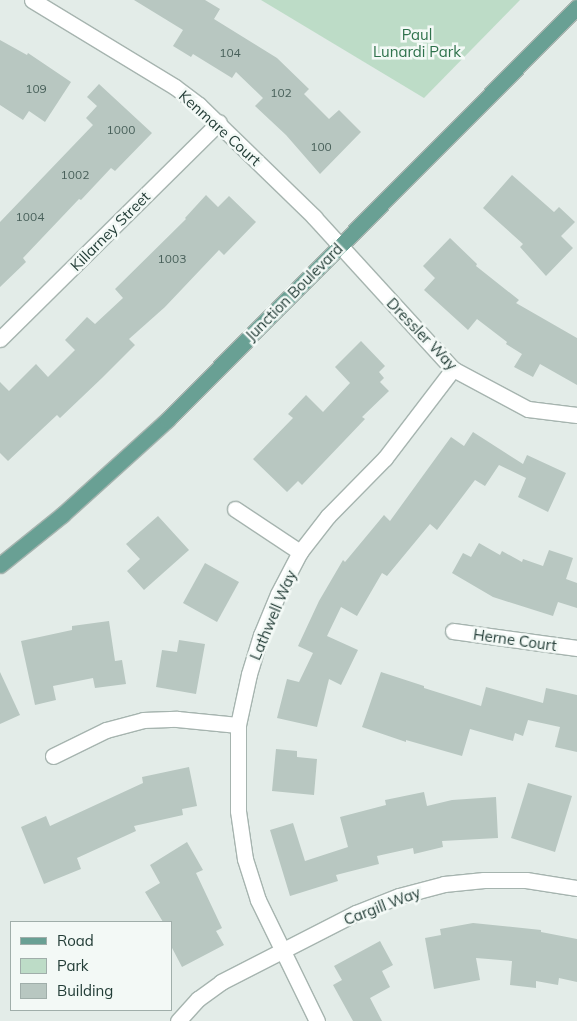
<!DOCTYPE html>
<html>
<head>
<meta charset="utf-8">
<style>
  body { margin:0 }
  #map { position:relative; width:577px; height:1021px; overflow:hidden; background:#e3ece8; font-family:Mulish,sans-serif }
  div>[style] { position:absolute }
  .green>* { inset:0; background:#bddcc7 }
  .building>* { inset:0; background:#b8c7c1 }
  .roads { filter:drop-shadow(1px 0 #a6b4af) drop-shadow(-1px 0 #a6b4af) drop-shadow(0 1px #a6b4af) drop-shadow(0 -1px #a6b4af) }
  .minor>* { height:15px; margin:-7.5px; padding:0 7.5px; transform-origin:7.5px; border-radius:7.5px; background:#fff }
  .major>* { height:15px; margin:-7.5px; padding:0 7.5px; transform-origin:7.5px; border-radius:7.5px; background:#69a094 }
  span { translate:-50% -50%; white-space:nowrap; text-align:center; line-height:1.15; -webkit-text-stroke:5px #f3f9f6; paint-order:stroke }
  .number-label { font-size:12px; color:#48605a }
  .number-label span { -webkit-text-stroke-width:0 }
  .park-label { font-size:15px; color:#2f724c }
  .street-label { font-size:15px; color:#233d37 }
  .legend { position:absolute; left:10px; top:921px; width:162px; height:90px; box-sizing:border-box; background:#f3f9f6; border:1px solid #a0aeaa; margin:0; padding:6px 9px; list-style:none; font-size:15px; color:#233d37 }
  .legend li { display:flex; align-items:center; gap:10px; height:25px }
  .legend b { width:25px; border:1px solid #a0aeaa }
</style>
</head>
<body>
<div id="map">
  <div class="green">
    <div style="clip-path:polygon(261px 0,520px 0,424px 98px)"></div>
  </div>
  <div class="building">
    <div style="clip-path:polygon(134px 0,205px 0,220px 9px,214px 19px,277px 58px,309px 89px,304px 94px,329px 119px,339px 110px,361px 132px,320px 174px,286px 135px,255px 106px,263px 98px,236px 72px,232px 78px,193px 54px,191px 57px,173px 46px,183px 30px)"></div>
    <div style="clip-path:polygon(0 40px,27px 55px,28px 53px,71px 82px,45px 122px,29px 111px,23px 120px,0 105px)"></div>
    <div style="clip-path:polygon(99px 84px,152px 133px,115px 171px,111px 168px,81px 200px,79px 199px,23px 258px,26px 262px,0 287px,0 222px,93px 125px,86px 118px,97px 106px,87px 97px)"></div>
    <div style="clip-path:polygon(512px 175px,554px 212px,559px 207px,575px 222px,561px 236px,573px 248px,546px 276px,520px 247px,523px 244px,483px 208px)"></div>
    <div style="clip-path:polygon(206px 195px,218px 207px,229px 196px,256px 222px,224px 255px,219px 250px,165px 307px,129px 339px,135px 345px,102px 378px,60px 418px,57px 415px,8px 461px,0 453px,0 382px,9px 391px,36px 364px,48px 377px,75px 350px,65px 340px,87px 317px,95px 324px,123px 298px,115px 289px,186px 219px,185px 218px)"></div>
    <div style="clip-path:polygon(450px 238px,477px 264px,476px 266px,519px 300px,516px 303px,577px 338px,577px 385px,540px 364px,533px 377px,514px 367px,522px 354px,506px 344px,507px 342px,477px 319px,468px 330px,424px 290px,435px 278px,423px 266px)"></div>
    <div style="clip-path:polygon(361px 341px,385px 366px,379px 372px,384px 378px,380px 382px,389px 391px,362px 417px,365px 419px,302px 485px,298px 481px,287px 492px,253px 459px,293px 418px,288px 414px,306px 395px,323px 412px,350px 383px,335px 367px)"></div>
    <div style="clip-path:polygon(473px 432px,523px 464px,527px 455px,566px 473px,548px 512px,518px 497px,526px 478px,499px 465px,485px 486px,475px 480px,437px 530px,430px 524px,387px 576px,382px 573px,357px 616px,341px 607px,327px 636px,358px 650px,341px 685px,329px 679px,317px 727px,277px 718px,287px 679px,299px 682px,313px 653px,298px 646px,319px 601px,343px 560px,345px 562px,384px 515px,390px 521px,451px 437px,464px 446px)"></div>
    <div style="clip-path:polygon(158px 516px,189px 550px,144px 590px,127px 571px,140px 559px,126px 544px)"></div>
    <div style="clip-path:polygon(479px 543px,500px 555px,502px 551px,522px 562px,523px 559px,543px 566px,549px 550px,573px 558px,566px 579px,577px 583px,577px 608px,558px 602px,553px 616px,493px 597px,452px 573px,463px 553px,471px 557px)"></div>
    <div style="clip-path:polygon(205px 563px,239px 582px,217px 622px,183px 603px)"></div>
    <div style="clip-path:polygon(109px 621px,115px 661px,122px 660px,126px 684px,95px 688px,93px 678px,53px 686px,56px 700px,35px 705px,21px 641px,72px 630px,72px 626px)"></div>
    <div style="clip-path:polygon(179px 640px,205px 644px,196px 694px,156px 687px,162px 650px,177px 652px)"></div>
    <div style="clip-path:polygon(0 672px,20px 715px,0 724px)"></div>
    <div style="clip-path:polygon(381px 672px,424px 686px,424px 688px,481px 706px,486px 687px,543px 703px,546px 688px,577px 695px,577px 752px,555px 747px,560px 727px,528px 720px,523px 736px,515px 733px,513px 741px,470px 729px,462px 756px,406px 740px,406px 742px,362px 727px)"></div>
    <div style="clip-path:polygon(276px 749px,297px 751px,297px 757px,317px 759px,314px 795px,272px 791px)"></div>
    <div style="clip-path:polygon(189px 767px,197px 806px,182px 809px,183px 815px,134px 826px,136px 831px,77px 858px,81px 869px,44px 884px,21px 827px,46px 816px,50px 826px,143px 783px,142px 777px)"></div>
    <div style="clip-path:polygon(528px 783px,572px 796px,555px 852px,511px 838px)"></div>
    <div style="clip-path:polygon(424px 792px,427px 806px,452px 800px,496px 797px,498px 838px,442px 841px,443px 847px,414px 854px,413px 848px,377px 856px,379px 864px,336px 875px,338px 881px,290px 896px,270px 830px,293px 823px,305px 861px,348px 847px,340px 817px,386px 805px,385px 800px)"></div>
    <div style="clip-path:polygon(187px 842px,203px 870px,196px 873px,222px 928px,216px 931px,224px 945px,182px 967px,171px 946px,171px 922px,163px 922px,145px 892px,160px 883px,150px 865px)"></div>
    <div style="clip-path:polygon(473px 923px,541px 930px,541px 932px,577px 939px,577px 982px,559px 978px,558px 985px,536px 981px,536px 988px,510px 985px,512px 961px,476px 958px,480px 980px,434px 989px,425px 938px,441px 935px,440px 929px)"></div>
    <div style="clip-path:polygon(380px 941px,393px 965px,382px 971px,390px 987px,370px 998px,382px 1021px,353px 1021px,333px 985px,342px 980px,334px 966px)"></div>
  </div>
  <div class="roads">
    <div class="minor">
      <div style="left:32px;top:0;width:167px;rotate:31.3deg"></div>
      <div style="left:175px;top:87px;width:30px;rotate:37deg"></div>
      <div style="left:199px;top:105px;width:161px;rotate:44.2deg"></div>
      <div style="left:314px;top:217px;width:206px;rotate:47.6deg"></div>
      <div style="left:453px;top:369px;width:85px;rotate:28.1deg"></div>
      <div style="left:528px;top:409px;width:49px;rotate:7deg"></div>
      <div style="left:0;top:339px;width:308px;rotate:-44.7deg"></div>
      <div style="left:235px;top:509px;width:78px;rotate:33.5deg"></div>
      <div style="left:453px;top:631px;width:125px;rotate:7.8deg"></div>
      <div style="left:53px;top:756px;width:59px;rotate:-26.1deg"></div>
      <div style="left:106px;top:730px;width:38px;rotate:-15deg"></div>
      <div style="left:143px;top:720px;width:34px;rotate:-2deg"></div>
      <div style="left:177px;top:719px;width:61px;rotate:5.6deg"></div>
      <div style="left:178px;top:1021px;width:30px;rotate:-48deg"></div>
      <div style="left:198px;top:999px;width:29px;rotate:-36deg"></div>
      <div style="left:221px;top:982px;width:152px;rotate:-27.1deg"></div>
      <div style="left:356px;top:913px;width:46px;rotate:-21.6deg"></div>
      <div style="left:399px;top:896px;width:47px;rotate:-14.9deg"></div>
      <div style="left:444px;top:884px;width:40px;rotate:-5.7deg"></div>
      <div style="left:484px;top:880px;width:42px"></div>
      <div style="left:526px;top:880px;width:52px;rotate:8.9deg"></div>
      <div style="left:317px;top:1021px;width:135px;rotate:-116deg"></div>
      <div style="left:258px;top:900px;width:43px;rotate:-107.6deg"></div>
      <div style="left:245px;top:859px;width:49px;rotate:-98.3deg"></div>
      <div style="left:238px;top:811px;width:86px;rotate:-90deg"></div>
      <div style="left:238px;top:725px;width:52px;rotate:-77.8deg"></div>
      <div style="left:249px;top:674px;width:41px;rotate:-72.9deg"></div>
      <div style="left:261px;top:635px;width:44px;rotate:-67.5deg"></div>
      <div style="left:278px;top:594px;width:47px;rotate:-62.4deg"></div>
      <div style="left:300px;top:552px;width:46px;rotate:-52.1deg"></div>
      <div style="left:328px;top:516px;width:81px;rotate:-45.5deg"></div>
      <div style="left:385px;top:458px;width:112px;rotate:-52.6deg"></div>
    </div>
    <div class="major">
      <div style="left:0;top:565px;width:80px;rotate:-38.9deg"></div>
      <div style="left:62px;top:515px;width:142px;rotate:-42.1deg"></div>
      <div style="left:167px;top:420px;width:582px;rotate:-45.21deg"></div>
    </div>
  </div>
  <div class="number-label">
    <span style="left:230px;top:53px">104</span>
    <span style="left:36px;top:89px">109</span>
    <span style="left:281px;top:93px">102</span>
    <span style="left:121px;top:130px">1000</span>
    <span style="left:321px;top:147px">100</span>
    <span style="left:75px;top:175px">1002</span>
    <span style="left:30px;top:217px">1004</span>
    <span style="left:172px;top:259px">1003</span>
  </div>
  <div class="park-label">
    <span style="left:417px;top:43px">Paul<br>Lunardi Park</span>
  </div>
  <div class="street-label">
    <span style="left:220px;top:128px;rotate:42deg">Kenmare Court</span>
    <span style="left:110px;top:231px;rotate:-45deg">Killarney Street</span>
    <span style="left:294px;top:292px;rotate:-45deg">Junction Boulevard</span>
    <span style="left:422px;top:334px;rotate:46deg">Dressler Way</span>
    <span style="left:273px;top:615px;rotate:-67deg">Lathwell Way</span>
    <span style="left:515px;top:640px;rotate:8deg">Herne Court</span>
    <span style="left:382px;top:906px;rotate:-21deg">Cargill Way</span>
  </div>
  <ul class="legend">
  <li><b style="height:6px;background:#69a094"></b>Road</li>
  <li><b style="height:14px;background:#bddcc7"></b>Park</li>
  <li><b style="height:14px;background:#b8c7c1"></b>Building</li>
  </ul>
</div>
</body>
</html>
